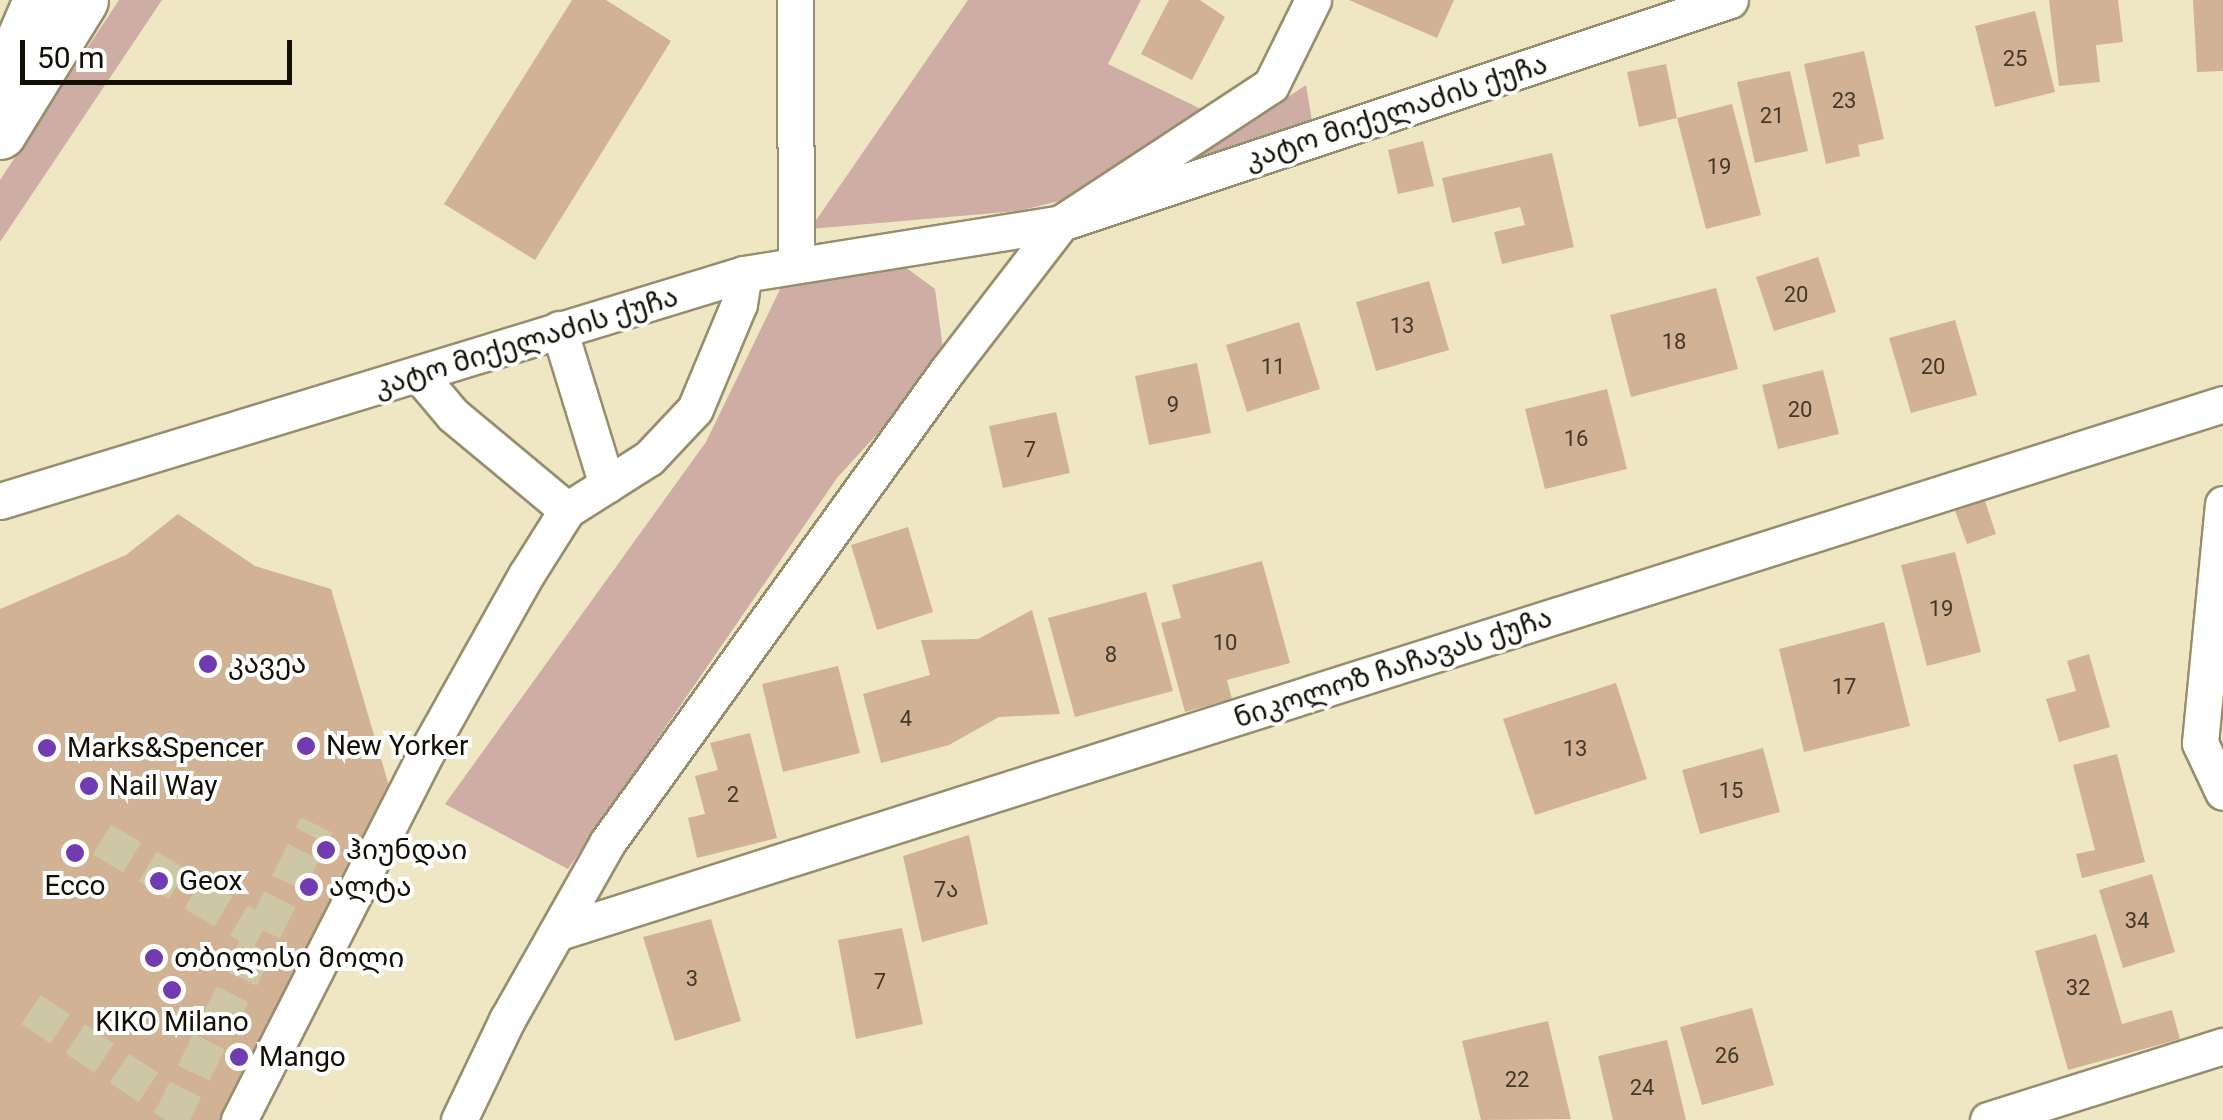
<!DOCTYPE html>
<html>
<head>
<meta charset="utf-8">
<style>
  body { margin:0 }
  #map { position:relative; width:2223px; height:1120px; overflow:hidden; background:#efe7c3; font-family:Roboto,"Noto Sans Georgian",sans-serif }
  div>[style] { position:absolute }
  .green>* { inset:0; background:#ceada5 }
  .building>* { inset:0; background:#d2b295 }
  .minor-tunnel>* { height:35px; margin-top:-17.5px; transform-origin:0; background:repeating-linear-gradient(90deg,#cec7a6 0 35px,transparent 0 53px) }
  .roads { filter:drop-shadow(2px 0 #968e6d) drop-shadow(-2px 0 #968e6d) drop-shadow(0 2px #968e6d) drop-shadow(0 -2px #968e6d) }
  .minor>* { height:35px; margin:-17.5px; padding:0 17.5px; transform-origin:17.5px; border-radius:17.5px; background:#fff }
  .major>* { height:45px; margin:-22.5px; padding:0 22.5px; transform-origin:22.5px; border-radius:22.5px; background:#fff }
  .highway>* { height:52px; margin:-26px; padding:0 26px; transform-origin:26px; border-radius:26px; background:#fff }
  .dots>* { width:28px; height:28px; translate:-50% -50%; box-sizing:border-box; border:5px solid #fff; border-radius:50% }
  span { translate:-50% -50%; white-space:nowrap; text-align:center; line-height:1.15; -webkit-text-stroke:8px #fff; paint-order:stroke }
  .number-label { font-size:22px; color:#423828 }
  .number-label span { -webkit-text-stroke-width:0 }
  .street-label { font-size:28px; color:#120f04 }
  .poi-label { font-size:28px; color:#120f04 }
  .left { translate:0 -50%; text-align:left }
  .scale { position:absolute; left:20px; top:40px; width:272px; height:45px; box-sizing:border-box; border:5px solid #120f04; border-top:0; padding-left:12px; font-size:30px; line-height:35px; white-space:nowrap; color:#120f04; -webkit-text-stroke:8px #fff; paint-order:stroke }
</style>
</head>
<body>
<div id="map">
  <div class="green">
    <div style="clip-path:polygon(119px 0,162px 0,0 242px,0 180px)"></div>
    <div style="clip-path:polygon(968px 0,1141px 0,1108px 64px,1201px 109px,1068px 199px,1018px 211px,810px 229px)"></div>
    <div style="clip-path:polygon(1306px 85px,1313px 127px,1151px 181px,1240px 129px)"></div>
    <div style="clip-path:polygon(905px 267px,935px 289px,943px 349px,911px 397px,837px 478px,568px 869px,445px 804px,706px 442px,787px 275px)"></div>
  </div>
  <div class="building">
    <div style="clip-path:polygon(572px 0,606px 0,671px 41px,535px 260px,444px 204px)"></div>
    <div style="clip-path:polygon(1169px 0,1200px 0,1225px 17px,1192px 80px,1141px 54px)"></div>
    <div style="clip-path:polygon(1349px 0,1454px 0,1437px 38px)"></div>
    <div style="clip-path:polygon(2049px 0,2118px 0,2123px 42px,2096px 45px,2100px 82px,2059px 86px)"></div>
    <div style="clip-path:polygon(2193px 0,2223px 0,2223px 71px,2197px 72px)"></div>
    <div style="clip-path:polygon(2035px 11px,2055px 92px,1995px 107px,1975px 26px)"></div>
    <div style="clip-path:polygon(1864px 51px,1884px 139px,1858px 145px,1860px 156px,1826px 164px,1804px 64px)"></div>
    <div style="clip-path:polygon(1666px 64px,1677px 118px,1732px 104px,1761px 215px,1706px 229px,1677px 118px,1639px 127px,1627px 72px)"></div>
    <div style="clip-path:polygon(1790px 71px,1808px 151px,1755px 163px,1737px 82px)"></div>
    <div style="clip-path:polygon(1423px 141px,1434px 186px,1398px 194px,1388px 150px)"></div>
    <div style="clip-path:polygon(1552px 153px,1574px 247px,1502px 264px,1494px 232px,1525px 225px,1520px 207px,1452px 223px,1442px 178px)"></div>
    <div style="clip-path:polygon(1818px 257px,1836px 312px,1774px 331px,1756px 277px)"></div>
    <div style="clip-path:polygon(1429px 281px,1449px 350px,1376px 371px,1356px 302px)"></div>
    <div style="clip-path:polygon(1716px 288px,1738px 369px,1631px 397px,1610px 315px)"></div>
    <div style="clip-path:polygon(1955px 320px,1977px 395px,1911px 413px,1889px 338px)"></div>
    <div style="clip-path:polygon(1299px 322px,1320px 389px,1247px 412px,1226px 345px)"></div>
    <div style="clip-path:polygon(1197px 363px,1211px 433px,1149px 445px,1135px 376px)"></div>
    <div style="clip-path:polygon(1823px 370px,1839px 434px,1778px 449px,1762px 385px)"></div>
    <div style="clip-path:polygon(1607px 389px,1627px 469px,1545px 489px,1525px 409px)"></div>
    <div style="clip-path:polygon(1056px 412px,1070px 473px,1003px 488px,989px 426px)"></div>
    <div style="clip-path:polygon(1983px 495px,1996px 534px,1967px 544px,1953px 505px)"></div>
    <div style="clip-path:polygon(178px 514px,255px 566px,331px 589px,392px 796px,225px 1120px,0 1120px,0 609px,126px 555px)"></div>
    <div style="clip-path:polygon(908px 527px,933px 612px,877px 630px,851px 545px)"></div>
    <div style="clip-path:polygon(1955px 552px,1981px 652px,1927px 666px,1901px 565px)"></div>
    <div style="clip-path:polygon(1262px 561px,1290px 663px,1227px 680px,1232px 699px,1185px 712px,1161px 623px,1181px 618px,1172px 585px)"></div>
    <div style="clip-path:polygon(1146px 592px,1173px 691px,1075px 717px,1048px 618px)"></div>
    <div style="clip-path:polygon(1032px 610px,1060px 714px,999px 717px,949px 745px,881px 763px,863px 694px,930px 675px,921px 640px,978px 639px)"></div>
    <div style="clip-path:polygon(1884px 622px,1910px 726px,1804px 752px,1779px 649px)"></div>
    <div style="clip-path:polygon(2089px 654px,2110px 727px,2059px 742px,2046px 699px,2076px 691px,2067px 661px)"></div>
    <div style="clip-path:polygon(838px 666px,860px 753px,783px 772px,762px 684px)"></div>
    <div style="clip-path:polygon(1616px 683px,1647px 779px,1535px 815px,1503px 719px)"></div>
    <div style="clip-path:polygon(750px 733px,777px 838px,697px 858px,688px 818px,705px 814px,695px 776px,718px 770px,710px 743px)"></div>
    <div style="clip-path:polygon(1763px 748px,1780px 812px,1700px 834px,1682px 770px)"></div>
    <div style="clip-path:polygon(2117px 754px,2145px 862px,2082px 878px,2076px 854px,2095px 850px,2073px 765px)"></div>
    <div style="clip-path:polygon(969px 835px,988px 924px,922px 942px,903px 856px)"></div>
    <div style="clip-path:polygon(2152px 874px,2175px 952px,2123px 968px,2099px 890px)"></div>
    <div style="clip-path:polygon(711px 919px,741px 1021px,675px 1041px,643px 937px)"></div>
    <div style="clip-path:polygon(902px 928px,923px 1024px,856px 1039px,838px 940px)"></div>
    <div style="clip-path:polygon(2096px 934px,2122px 1024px,2172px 1010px,2180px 1039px,2068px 1070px,2035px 951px)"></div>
    <div style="clip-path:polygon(1752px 1008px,1774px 1085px,1702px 1105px,1680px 1027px)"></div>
    <div style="clip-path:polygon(1548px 1021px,1571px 1119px,1481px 1120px,1462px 1041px)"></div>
    <div style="clip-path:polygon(1667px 1040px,1686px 1120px,1613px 1120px,1598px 1056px)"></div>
  </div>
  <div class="minor-tunnel">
    <div style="left:102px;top:839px;width:185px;rotate:30.6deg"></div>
    <div style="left:31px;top:1009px;width:175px;rotate:33.6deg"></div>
    <div style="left:170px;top:1120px;width:330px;rotate:-63.6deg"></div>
  </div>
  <div class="roads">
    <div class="minor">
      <div style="left:795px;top:0;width:262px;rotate:89.8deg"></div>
      <div style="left:559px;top:329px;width:163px;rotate:72.9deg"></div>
      <div style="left:420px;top:376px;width:51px;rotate:49.8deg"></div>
      <div style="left:453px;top:415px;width:148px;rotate:39.8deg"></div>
      <div style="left:0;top:501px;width:778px;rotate:-16.97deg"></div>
      <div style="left:744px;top:274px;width:321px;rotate:-9.1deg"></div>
      <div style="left:1061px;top:223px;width:705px;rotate:-18.43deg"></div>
      <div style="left:2223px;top:504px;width:240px;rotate:95.5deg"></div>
      <div style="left:2200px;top:743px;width:54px;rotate:64.9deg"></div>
      <div style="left:562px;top:931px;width:1743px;rotate:-17.6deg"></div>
      <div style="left:239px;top:1120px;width:412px;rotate:-63deg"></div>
      <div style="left:426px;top:753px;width:204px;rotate:-60.7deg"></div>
      <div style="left:526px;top:575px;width:77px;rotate:-57.8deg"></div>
      <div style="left:567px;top:510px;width:97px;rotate:-32.4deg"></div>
      <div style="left:649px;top:458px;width:67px;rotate:-46.8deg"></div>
      <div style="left:695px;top:409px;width:114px;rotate:-67.3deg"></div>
      <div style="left:739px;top:304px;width:30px;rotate:-81deg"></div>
      <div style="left:459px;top:1120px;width:111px;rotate:-64.4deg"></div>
      <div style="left:507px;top:1020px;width:203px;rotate:-60.5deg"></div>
      <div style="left:607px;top:843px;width:582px;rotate:-54.23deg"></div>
      <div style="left:947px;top:371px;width:187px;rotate:-52.4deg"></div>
      <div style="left:1061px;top:223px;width:251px;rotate:-33.3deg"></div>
      <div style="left:1271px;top:85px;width:95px;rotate:-63.7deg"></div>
      <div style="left:1988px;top:1120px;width:246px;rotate:-17.5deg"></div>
    </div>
    <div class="major">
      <div style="left:0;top:83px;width:90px;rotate:-66.6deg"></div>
    </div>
    <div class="highway">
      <div style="left:0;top:133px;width:156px;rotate:-58.3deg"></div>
    </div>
  </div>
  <div class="dots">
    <div style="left:208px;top:664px;background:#713bb2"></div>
    <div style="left:306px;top:746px;background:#713bb2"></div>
    <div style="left:47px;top:748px;background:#713bb2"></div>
    <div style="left:89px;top:786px;background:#713bb2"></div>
    <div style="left:326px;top:850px;background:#713bb2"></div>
    <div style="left:75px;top:853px;background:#713bb2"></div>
    <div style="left:159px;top:881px;background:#713bb2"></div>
    <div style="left:309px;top:887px;background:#713bb2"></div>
    <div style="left:154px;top:958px;background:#713bb2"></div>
    <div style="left:172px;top:990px;background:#713bb2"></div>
    <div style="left:239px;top:1057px;background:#713bb2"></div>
  </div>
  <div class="number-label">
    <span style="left:2015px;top:59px">25</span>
    <span style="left:1844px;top:101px">23</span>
    <span style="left:1772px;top:116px">21</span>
    <span style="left:1719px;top:167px">19</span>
    <span style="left:1796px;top:295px">20</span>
    <span style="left:1402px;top:326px">13</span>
    <span style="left:1674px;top:342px">18</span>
    <span style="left:1273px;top:367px">11</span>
    <span style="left:1933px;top:367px">20</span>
    <span style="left:1173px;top:405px">9</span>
    <span style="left:1800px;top:410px">20</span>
    <span style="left:1576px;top:439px">16</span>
    <span style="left:1030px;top:450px">7</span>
    <span style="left:1941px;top:609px">19</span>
    <span style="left:1225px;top:643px">10</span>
    <span style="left:1111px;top:655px">8</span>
    <span style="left:1844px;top:687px">17</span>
    <span style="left:906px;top:719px">4</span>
    <span style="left:1575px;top:749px">13</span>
    <span style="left:1731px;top:791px">15</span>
    <span style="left:733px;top:795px">2</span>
    <span style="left:946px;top:890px">7ა</span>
    <span style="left:2137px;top:921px">34</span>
    <span style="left:692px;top:979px">3</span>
    <span style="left:880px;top:982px">7</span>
    <span style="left:2078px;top:988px">32</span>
    <span style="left:1727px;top:1056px">26</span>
    <span style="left:1517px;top:1080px">22</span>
    <span style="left:1642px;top:1088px">24</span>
  </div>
  <div class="street-label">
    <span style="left:1396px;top:112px;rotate:-18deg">კატო მიქელაძის ქუჩა</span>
    <span style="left:526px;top:342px;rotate:-17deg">კატო მიქელაძის ქუჩა</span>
    <span style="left:1393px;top:668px;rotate:-18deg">ნიკოლოზ ჩაჩავას ქუჩა</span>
  </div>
  <div class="poi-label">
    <span class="left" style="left:228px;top:664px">კავეა</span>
    <span class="left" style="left:326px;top:746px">New Yorker</span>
    <span class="left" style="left:67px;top:748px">Marks&amp;Spencer</span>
    <span class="left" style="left:109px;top:786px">Nail Way</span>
    <span class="left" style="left:346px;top:850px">ჰიუნდაი</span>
    <span class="left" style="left:179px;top:881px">Geox</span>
    <span style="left:75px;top:886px">Ecco</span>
    <span class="left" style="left:329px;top:887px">ალტა</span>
    <span class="left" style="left:174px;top:958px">თბილისი მოლი</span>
    <span style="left:172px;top:1022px">KIKO Milano</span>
    <span class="left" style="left:259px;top:1057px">Mango</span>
  </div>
  <div class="scale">50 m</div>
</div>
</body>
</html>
